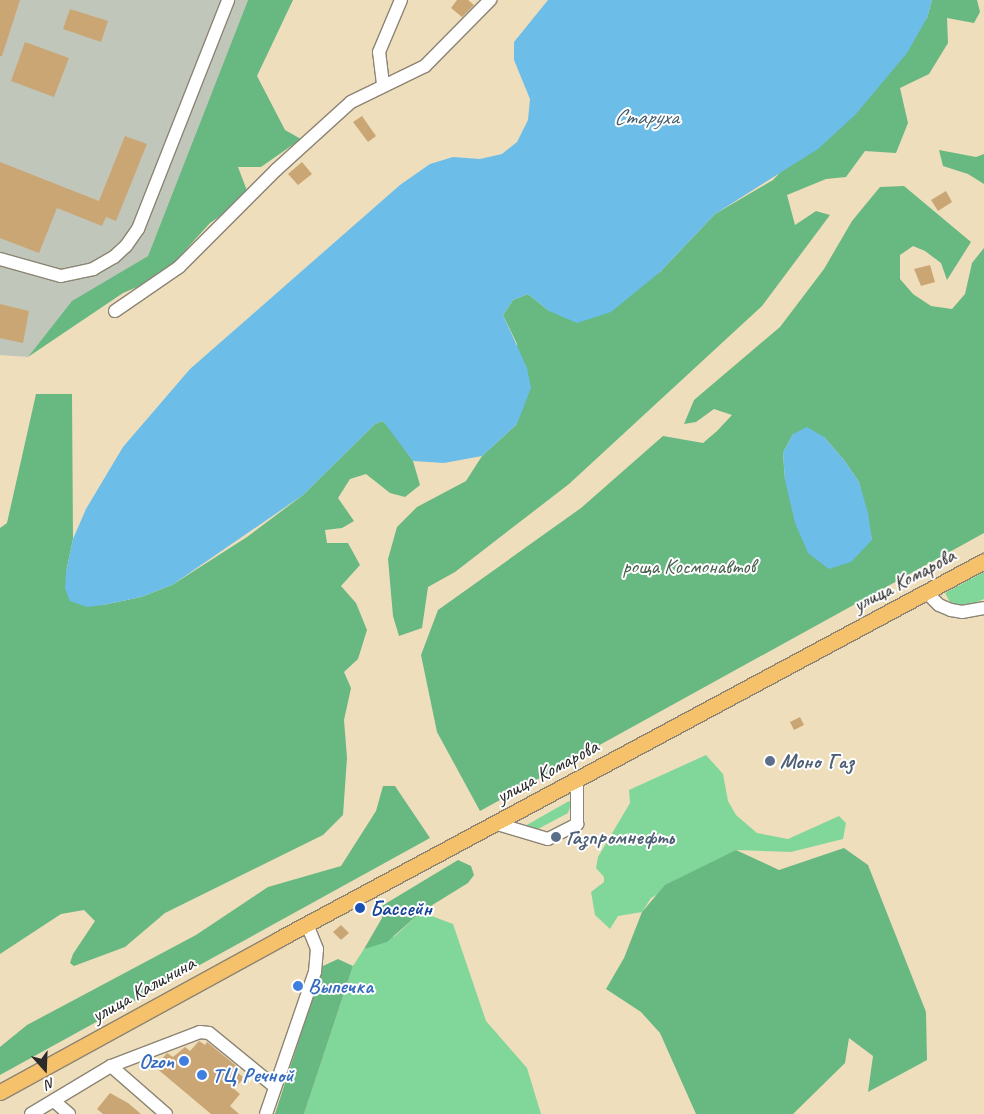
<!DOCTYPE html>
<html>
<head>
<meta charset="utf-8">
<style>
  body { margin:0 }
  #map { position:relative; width:984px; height:1114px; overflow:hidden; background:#eedebc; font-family:Caveat,sans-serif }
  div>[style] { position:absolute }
  .industrial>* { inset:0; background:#c0c6ba }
  .green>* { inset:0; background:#81d79a }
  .forest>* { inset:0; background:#68b882 }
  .water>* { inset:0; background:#6cbde8 }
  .building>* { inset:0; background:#cba675 }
  .roads { filter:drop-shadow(1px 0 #8c8474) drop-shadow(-1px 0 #8c8474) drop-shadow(0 1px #8c8474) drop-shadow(0 -1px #8c8474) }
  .minor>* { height:12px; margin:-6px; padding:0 6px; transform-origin:6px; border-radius:6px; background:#fff }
  .major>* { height:15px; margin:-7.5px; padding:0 7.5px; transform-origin:7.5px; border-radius:7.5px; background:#f5c16b }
  .dots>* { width:14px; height:14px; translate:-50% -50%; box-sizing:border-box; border:2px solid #fff; border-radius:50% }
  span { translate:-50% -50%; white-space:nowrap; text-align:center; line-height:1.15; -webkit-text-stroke:4px #fff; paint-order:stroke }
  .park-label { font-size:21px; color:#455f4c }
  .street-label { font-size:21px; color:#2b2b2b }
  .service-label { font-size:21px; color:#4e5e75; font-weight:700 }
  .left { translate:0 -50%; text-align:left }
  .transit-label { font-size:21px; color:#164399; font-weight:700 }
  .shop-label { font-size:21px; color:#366cbe; font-weight:700 }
  .right { translate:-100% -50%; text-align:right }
  .water-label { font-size:22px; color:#425e6d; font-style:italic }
  .north { position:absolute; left:20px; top:1044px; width:50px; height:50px; -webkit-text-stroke:4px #fff; paint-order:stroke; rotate:160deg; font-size:14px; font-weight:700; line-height:20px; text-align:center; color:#2b2b2b }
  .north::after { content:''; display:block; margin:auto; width:18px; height:22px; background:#2b2b2b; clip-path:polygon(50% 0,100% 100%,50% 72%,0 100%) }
</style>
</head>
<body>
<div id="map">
  <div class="industrial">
    <div style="clip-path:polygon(0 0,248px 0,148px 256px,73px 301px,28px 357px,0 355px)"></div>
  </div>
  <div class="green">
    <div style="clip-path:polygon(984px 572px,984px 599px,965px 607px,950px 602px,945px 593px)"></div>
    <div style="clip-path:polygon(706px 755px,723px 774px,728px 801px,736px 815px,757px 833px,788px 839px,839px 816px,846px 823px,843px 839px,791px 852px,736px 850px,651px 898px,642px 912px,618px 916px,610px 929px,595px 915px,591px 892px,604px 882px,604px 877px,596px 868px,598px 857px,630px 803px,629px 790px)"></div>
    <div style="clip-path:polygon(569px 801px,571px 804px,568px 813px,538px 829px,525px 826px)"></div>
    <div style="clip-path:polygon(421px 912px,453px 924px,486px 1021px,527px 1068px,541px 1114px,304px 1114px,353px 966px,364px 949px,395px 936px)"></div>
  </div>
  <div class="forest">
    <div style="clip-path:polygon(248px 0,293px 0,257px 76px,285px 130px,301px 139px,261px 167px,238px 167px,249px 196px,210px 223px,161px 277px,123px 293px,28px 357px,72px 301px,148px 256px)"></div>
    <div style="clip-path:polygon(932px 0,977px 0,980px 12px,974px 23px,947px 18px,948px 43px,929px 74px,900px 88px,908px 123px,896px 153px,865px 151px,846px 177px,826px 179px,787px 195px,795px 225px,816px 211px,830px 215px,762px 306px,569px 484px,455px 572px,428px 587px,422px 628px,399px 636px,393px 616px,388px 559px,397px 527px,417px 507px,466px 481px,482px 456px,517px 424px,517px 344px,503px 315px,513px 300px,528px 294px,549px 311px,660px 272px,715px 214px,773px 180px,927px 18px)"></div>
    <div style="clip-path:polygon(939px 150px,976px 157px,984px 154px,984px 184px,968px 174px,943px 166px)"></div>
    <div style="clip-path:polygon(evenodd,904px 186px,971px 242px,947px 280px,941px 263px,925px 251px,913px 246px,900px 255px,900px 279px,913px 294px,931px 306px,952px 309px,965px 294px,972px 263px,984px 248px,984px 533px,480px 811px,437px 732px,421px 655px,438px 610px,581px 508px,663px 436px,703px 443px,717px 431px,732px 415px,714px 409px,696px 422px,684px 424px,694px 400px,780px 327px,824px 269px,852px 221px,880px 187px,904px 186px,793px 434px,824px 437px,844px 460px,859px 482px,872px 540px,785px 480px,783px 453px,793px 434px)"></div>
    <div style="clip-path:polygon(36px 394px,72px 394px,73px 539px,66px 572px,103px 605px,141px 597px,172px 585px,247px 537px,303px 495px,375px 424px,383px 421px,392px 431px,413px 461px,420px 485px,405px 497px,390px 493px,366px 474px,350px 479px,338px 498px,354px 521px,342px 528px,325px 530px,327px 543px,348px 543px,360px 565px,341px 586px,356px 603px,367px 630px,358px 659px,344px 672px,351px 688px,344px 720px,347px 758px,343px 815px,323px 835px,165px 913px,125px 947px,74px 966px,70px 963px,73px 954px,95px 921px,84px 910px,61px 914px,0 954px,0 528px,7px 523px)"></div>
    <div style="clip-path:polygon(383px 786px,395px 786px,430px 838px,0 1075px,0 1047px,27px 1025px,196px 935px,268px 887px,341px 866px,376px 811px)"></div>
    <div style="clip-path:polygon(844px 848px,868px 865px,926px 1012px,927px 1060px,868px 1092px,873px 1056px,849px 1038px,845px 1063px,793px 1114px,696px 1114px,660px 1033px,641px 1012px,606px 989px,624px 958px,642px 912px,665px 885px,736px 850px,779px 870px)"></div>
    <div style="clip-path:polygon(458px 860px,471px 866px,474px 875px,468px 883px,421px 912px,387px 942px,364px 949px,382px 918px,380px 907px)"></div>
    <div style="clip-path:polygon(338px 959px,353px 966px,304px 1114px,275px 1114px,323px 966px)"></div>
  </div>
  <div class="water">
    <div style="clip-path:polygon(548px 0,932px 0,927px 18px,907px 53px,855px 115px,818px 149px,715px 214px,660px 272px,611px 312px,577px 323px,549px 311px,528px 294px,513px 300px,503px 315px,527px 368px,531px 388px,517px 424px,482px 456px,444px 463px,413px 461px,383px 421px,375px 424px,303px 495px,172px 585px,141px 597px,103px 605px,87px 607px,70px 601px,65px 589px,66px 572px,73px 539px,86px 509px,123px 447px,190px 369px,400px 185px,430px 164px,453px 157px,480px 159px,502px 154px,517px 142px,528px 120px,530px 99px,514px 60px,514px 42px)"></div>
    <div style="clip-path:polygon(807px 427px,824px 437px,844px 460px,859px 482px,868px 513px,872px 540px,851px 562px,829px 569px,808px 553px,795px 523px,785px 480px,783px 453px,793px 434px)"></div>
  </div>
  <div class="building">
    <div style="clip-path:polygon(0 0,20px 0,2px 56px,0 56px)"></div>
    <div style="clip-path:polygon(457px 0,468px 0,474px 5px,462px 17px,451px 8px)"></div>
    <div style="clip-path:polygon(70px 9px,108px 21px,101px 42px,63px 29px)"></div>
    <div style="clip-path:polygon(25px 42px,69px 58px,54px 97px,11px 81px)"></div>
    <div style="clip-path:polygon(362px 116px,376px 136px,368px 142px,353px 122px)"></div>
    <div style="clip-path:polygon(125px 136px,147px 144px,116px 221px,106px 217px,102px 226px,57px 208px,39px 253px,0 238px,0 162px,99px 201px)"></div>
    <div style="clip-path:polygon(302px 162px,312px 174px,298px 185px,288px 174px)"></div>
    <div style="clip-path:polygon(946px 191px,952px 202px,938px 211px,931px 200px)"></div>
    <div style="clip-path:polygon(930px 265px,935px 282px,921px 286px,914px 269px)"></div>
    <div style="clip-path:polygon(0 304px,29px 311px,23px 343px,0 338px)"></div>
    <div style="clip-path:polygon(800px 717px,804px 725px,794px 730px,790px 722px)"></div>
    <div style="clip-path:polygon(341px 925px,349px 933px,341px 940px,333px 932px)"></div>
    <div style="clip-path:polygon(199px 1041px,205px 1045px,207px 1042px,240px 1069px,237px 1072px,244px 1078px,234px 1089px,240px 1094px,230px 1106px,239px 1114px,211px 1114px,155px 1067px,167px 1053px,173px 1057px,185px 1047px,190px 1051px)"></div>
    <div style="clip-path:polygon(110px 1093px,128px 1103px,141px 1114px,103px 1114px,97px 1109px)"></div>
  </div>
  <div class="roads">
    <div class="minor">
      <div style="left:383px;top:84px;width:32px;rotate:-97deg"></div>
      <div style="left:379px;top:52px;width:56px;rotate:-67.1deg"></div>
      <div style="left:0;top:259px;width:63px;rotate:15.6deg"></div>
      <div style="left:61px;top:276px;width:33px;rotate:-12deg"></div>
      <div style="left:93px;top:269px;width:24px;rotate:-30deg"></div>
      <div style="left:114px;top:257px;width:16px;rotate:-43deg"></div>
      <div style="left:126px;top:246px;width:21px;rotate:-55deg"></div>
      <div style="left:138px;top:229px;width:246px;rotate:-68.5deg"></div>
      <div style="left:115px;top:311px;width:78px;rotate:-34.5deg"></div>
      <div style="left:179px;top:267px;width:137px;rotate:-45deg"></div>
      <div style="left:276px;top:170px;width:101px;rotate:-42.2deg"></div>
      <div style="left:351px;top:102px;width:82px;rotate:-25.9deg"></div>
      <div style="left:425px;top:66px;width:93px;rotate:-45.4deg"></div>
      <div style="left:926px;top:592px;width:18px;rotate:45deg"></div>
      <div style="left:939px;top:605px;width:13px;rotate:23deg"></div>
      <div style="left:951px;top:610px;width:11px;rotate:10deg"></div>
      <div style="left:962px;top:612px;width:22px;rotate:-10deg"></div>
      <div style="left:494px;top:823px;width:56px;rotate:16.5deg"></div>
      <div style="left:548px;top:839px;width:33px;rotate:-27deg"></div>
      <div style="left:577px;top:824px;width:45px;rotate:-90deg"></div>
      <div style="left:111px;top:1066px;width:73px;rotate:41.1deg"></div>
      <div style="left:54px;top:1101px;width:20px;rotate:41deg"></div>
      <div style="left:31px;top:1114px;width:93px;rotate:-31deg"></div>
      <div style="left:111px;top:1066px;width:95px;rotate:-20.9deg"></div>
      <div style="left:200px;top:1032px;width:9px;rotate:6deg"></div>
      <div style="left:209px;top:1033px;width:84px;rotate:39.2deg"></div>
      <div style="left:266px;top:1114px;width:150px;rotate:-71deg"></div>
      <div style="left:315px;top:972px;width:23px;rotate:-85deg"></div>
      <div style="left:317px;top:949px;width:27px;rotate:-112deg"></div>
    </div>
    <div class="major">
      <div style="left:0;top:1092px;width:318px;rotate:-28.7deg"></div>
      <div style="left:279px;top:939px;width:800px;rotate:-28.2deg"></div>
    </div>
  </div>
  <div class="dots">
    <div style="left:770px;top:761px;background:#5c6f8a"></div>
    <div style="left:556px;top:837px;background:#5c6f8a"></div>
    <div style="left:360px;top:908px;background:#1a4fb4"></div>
    <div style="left:298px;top:986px;background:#3f7fe0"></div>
    <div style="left:184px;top:1061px;background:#3f7fe0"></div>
    <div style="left:202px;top:1075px;background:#3f7fe0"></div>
  </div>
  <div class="park-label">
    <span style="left:689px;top:566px">роща Космонавтов</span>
  </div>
  <div class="street-label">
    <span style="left:904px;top:580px;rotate:-28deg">улица Комарова</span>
    <span style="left:547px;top:771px;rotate:-28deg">улица Комарова</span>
    <span style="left:143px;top:989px;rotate:-29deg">улица Калинина</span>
  </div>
  <div class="service-label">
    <span class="left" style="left:780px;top:761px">Моно Газ</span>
    <span class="left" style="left:566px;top:837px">Газпромнефть</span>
  </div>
  <div class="transit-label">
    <span class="left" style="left:370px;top:908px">Бассейн</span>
  </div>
  <div class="shop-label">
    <span class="left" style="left:308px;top:986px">Выпечка</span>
    <span class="right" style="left:174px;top:1061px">Ozon</span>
    <span class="left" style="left:212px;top:1075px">ТЦ Речной</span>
  </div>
  <div class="water-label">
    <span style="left:646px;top:118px">Старуха</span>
  </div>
  <div class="north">N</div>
</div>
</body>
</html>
